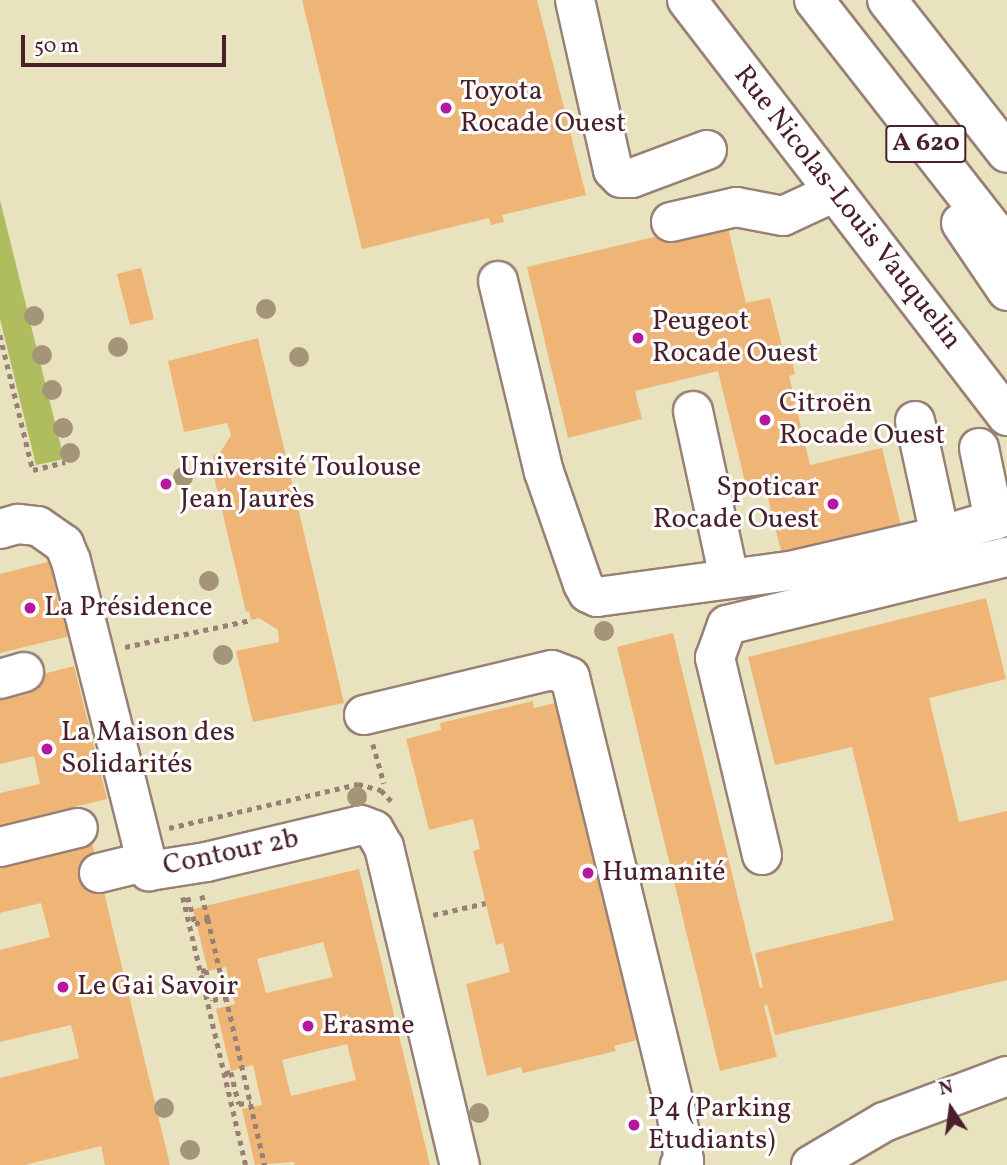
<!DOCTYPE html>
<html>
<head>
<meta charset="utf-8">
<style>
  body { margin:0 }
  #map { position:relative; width:1007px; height:1165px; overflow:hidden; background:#e8e2bf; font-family:Vollkorn,serif }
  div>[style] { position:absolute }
  .green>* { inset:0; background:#afbd5f }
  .building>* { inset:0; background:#efb577 }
  .path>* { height:4.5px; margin-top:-2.25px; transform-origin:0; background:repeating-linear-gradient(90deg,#998075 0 5px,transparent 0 10px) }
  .roads { filter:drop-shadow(2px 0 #998075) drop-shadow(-2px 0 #998075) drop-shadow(0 2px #998075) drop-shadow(0 -2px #998075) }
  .minor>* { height:38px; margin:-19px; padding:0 19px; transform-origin:19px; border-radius:19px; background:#fff }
  .highway>* { height:38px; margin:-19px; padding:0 19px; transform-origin:19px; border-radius:19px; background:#fff }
  .trees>* { width:20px; height:20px; margin:-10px; border-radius:50%; background:#a49578 }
  .dots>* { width:19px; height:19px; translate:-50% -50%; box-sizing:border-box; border:4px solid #fff; border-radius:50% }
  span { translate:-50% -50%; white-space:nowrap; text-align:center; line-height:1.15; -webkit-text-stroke:6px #fff; paint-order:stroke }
  .shield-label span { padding:2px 5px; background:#fff; border:2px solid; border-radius:5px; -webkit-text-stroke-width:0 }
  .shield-label { font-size:26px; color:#4a1f2b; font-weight:700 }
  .poi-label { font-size:28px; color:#4a1f2b }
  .left { translate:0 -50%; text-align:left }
  .right { translate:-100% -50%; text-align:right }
  .street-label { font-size:28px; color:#4a1f2b }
  .north { position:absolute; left:916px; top:1074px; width:70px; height:70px; -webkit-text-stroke:5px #fff; paint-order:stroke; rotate:347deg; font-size:19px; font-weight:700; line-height:28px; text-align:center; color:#4a1f2b }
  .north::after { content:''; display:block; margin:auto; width:24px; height:32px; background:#4a1f2b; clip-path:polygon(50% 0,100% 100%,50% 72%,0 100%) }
  .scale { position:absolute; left:21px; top:35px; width:205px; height:32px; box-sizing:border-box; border:4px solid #4a1f2b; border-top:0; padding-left:9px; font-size:21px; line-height:24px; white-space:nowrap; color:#4a1f2b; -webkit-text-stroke:5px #fff; paint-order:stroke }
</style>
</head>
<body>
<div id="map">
  <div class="green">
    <div style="clip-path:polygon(0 200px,64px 459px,36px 465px,0 319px)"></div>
  </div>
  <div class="building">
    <div style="clip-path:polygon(302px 0,537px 0,586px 195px,502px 215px,504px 222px,491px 225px,489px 218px,362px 249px)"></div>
    <div style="clip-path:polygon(726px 220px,746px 303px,770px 298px,786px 362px,792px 360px,795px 374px,789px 376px,810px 465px,882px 448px,902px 530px,783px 559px,763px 478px,745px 482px,718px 371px,635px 391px,642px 419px,568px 438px,527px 267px)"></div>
    <div style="clip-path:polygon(141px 268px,154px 319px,130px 325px,117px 274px)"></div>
    <div style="clip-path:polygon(258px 338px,344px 703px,253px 722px,236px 651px,279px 642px,278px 630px,259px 618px,251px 620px,249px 611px,246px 612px,211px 464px,215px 463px,213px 455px,220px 453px,231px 435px,227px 423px,184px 432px,168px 361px)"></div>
    <div style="clip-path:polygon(51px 561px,58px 602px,70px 636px,0 653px,0 574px)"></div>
    <div style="clip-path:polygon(986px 598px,1006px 679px,929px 698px,959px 822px,1007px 811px,1007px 980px,775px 1035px,767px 1004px,764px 1006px,777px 1057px,720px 1071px,617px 647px,673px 633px,760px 988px,763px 987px,755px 953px,894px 920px,852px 747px,775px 765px,748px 657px)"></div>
    <div style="clip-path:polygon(74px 666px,107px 799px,0 825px,0 793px,40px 784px,34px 756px,0 764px,0 685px)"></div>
    <div style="clip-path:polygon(533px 701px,534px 708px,564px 701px,645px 1038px,614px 1046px,616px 1051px,523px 1073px,521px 1067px,487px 1076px,466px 984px,510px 972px,503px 943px,496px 945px,473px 851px,480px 849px,473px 819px,429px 830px,406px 739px,441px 730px,440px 723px)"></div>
    <div style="clip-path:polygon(92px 843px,170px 1165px,105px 1165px,101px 1146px,25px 1165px,0 1165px,0 1078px,79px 1058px,71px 1025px,0 1042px,0 950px,50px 937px,41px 903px,0 913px,0 866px)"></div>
    <div style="clip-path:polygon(evenodd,359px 869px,430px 1165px,295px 1165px,294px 1162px,255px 1165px,242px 1109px,262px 1105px,253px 1065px,231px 1071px,216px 1009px,235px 1004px,226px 967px,208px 971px,193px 909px,359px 869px,323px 942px,333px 977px,266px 993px,257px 959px,323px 942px,359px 869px,347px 1044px,356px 1080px,291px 1096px,282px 1060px,347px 1044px)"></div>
  </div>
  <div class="path">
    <div style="left:0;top:335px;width:139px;rotate:76.3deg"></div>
    <div style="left:33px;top:470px;width:33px;rotate:-14deg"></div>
    <div style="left:125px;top:647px;width:129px;rotate:-12.1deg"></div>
    <div style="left:373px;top:744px;width:41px;rotate:74.2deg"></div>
    <div style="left:169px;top:828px;width:194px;rotate:-13.1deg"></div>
    <div style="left:358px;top:784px;width:24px;rotate:15deg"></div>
    <div style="left:381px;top:790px;width:18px;rotate:47deg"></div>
    <div style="left:202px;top:895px;width:25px;rotate:76deg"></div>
    <div style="left:183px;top:897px;width:275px;rotate:76.8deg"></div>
    <div style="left:188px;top:897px;width:28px;rotate:75deg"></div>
    <div style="left:195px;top:924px;width:14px;rotate:-21deg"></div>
    <div style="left:208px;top:919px;width:253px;rotate:77deg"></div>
    <div style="left:433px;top:915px;width:54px;rotate:-12.8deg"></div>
    <div style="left:201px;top:971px;width:5px;rotate:-11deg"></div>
    <div style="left:206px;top:970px;width:31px;rotate:77deg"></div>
    <div style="left:213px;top:1000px;width:14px;rotate:-12deg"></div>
    <div style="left:225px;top:1073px;width:6px;rotate:-9deg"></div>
    <div style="left:231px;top:1072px;width:33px;rotate:76deg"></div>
    <div style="left:239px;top:1104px;width:12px;rotate:-9deg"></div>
  </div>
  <div class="roads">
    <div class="minor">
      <div style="left:575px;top:0;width:174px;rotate:77.4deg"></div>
      <div style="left:613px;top:170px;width:11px;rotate:45deg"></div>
      <div style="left:621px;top:178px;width:11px"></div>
      <div style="left:632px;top:178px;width:80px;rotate:-20.5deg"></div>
      <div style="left:687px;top:0;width:525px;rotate:52.43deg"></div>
      <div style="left:671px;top:222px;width:67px;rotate:-13deg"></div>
      <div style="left:736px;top:207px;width:48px;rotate:10.8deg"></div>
      <div style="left:783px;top:216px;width:57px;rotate:-24.8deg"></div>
      <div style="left:498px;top:281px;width:196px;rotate:76.5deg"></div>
      <div style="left:544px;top:472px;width:119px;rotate:70.8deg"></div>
      <div style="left:583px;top:584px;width:10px;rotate:61deg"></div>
      <div style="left:588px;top:593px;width:10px;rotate:24deg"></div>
      <div style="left:597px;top:597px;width:195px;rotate:-7.7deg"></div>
      <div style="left:790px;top:571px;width:154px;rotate:-13.1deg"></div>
      <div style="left:940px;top:536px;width:70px;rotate:-16.6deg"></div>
      <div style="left:693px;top:411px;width:171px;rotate:77.8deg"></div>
      <div style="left:915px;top:421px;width:118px;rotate:77.7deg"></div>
      <div style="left:979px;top:448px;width:74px;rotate:78.2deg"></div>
      <div style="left:0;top:529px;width:19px;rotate:-16deg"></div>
      <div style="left:18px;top:524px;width:20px;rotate:6deg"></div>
      <div style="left:38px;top:526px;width:32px;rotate:35deg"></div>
      <div style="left:64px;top:544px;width:18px;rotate:68deg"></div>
      <div style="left:71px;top:561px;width:320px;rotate:75.9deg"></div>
      <div style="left:149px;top:871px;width:58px;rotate:-9deg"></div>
      <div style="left:206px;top:862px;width:159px;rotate:-13.4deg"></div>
      <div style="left:361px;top:825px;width:14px;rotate:21deg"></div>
      <div style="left:374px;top:830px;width:20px;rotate:60deg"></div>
      <div style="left:384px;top:847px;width:327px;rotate:76.6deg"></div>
      <div style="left:0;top:679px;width:25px;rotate:-16deg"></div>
      <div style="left:364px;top:715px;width:193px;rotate:-13.5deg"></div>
      <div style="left:552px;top:670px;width:19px;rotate:21deg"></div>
      <div style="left:570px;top:677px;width:447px;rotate:76.3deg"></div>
      <div style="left:676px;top:1111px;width:51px;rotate:80.9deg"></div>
      <div style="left:684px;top:1161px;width:6px;rotate:135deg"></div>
      <div style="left:0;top:847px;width:80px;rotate:-13.7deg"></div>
      <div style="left:762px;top:855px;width:203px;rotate:-103.4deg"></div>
      <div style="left:715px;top:658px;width:35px;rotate:-70deg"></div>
      <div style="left:727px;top:625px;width:288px;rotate:-13.7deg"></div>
      <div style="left:99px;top:873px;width:46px;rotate:-13.7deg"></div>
      <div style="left:811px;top:1165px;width:85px;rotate:-30.5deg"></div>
      <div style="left:884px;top:1122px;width:131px;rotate:-20.5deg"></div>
    </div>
    <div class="highway">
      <div style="left:814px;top:0;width:313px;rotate:52deg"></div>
      <div style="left:887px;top:0;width:194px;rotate:51.9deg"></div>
      <div style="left:961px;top:223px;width:82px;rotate:55.9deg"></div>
    </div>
  </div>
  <div class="trees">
    <div style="left:266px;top:309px"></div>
    <div style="left:34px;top:316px"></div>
    <div style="left:118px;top:347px"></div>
    <div style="left:42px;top:355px"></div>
    <div style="left:299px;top:357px"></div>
    <div style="left:52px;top:390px"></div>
    <div style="left:63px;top:428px"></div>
    <div style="left:70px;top:453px"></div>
    <div style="left:183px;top:477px"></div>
    <div style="left:209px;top:581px"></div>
    <div style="left:604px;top:631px"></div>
    <div style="left:223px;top:655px"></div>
    <div style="left:357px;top:797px"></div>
    <div style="left:164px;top:1108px"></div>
    <div style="left:479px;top:1113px"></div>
    <div style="left:190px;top:1150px"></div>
  </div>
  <div class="dots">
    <div style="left:446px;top:108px;background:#b5179e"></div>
    <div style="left:638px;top:338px;background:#b5179e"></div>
    <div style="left:765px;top:420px;background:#b5179e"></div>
    <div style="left:166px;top:484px;background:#b5179e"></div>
    <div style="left:833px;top:504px;background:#b5179e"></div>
    <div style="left:30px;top:608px;background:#b5179e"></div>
    <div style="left:47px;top:749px;background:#b5179e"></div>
    <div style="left:588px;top:873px;background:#b5179e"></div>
    <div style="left:63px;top:987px;background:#b5179e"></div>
    <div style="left:308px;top:1026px;background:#b5179e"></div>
    <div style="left:634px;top:1125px;background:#b5179e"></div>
  </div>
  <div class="shield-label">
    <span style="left:926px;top:144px">A 620</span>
  </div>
  <div class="poi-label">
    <span class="left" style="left:460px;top:108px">Toyota<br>Rocade Ouest</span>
    <span class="left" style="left:652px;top:338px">Peugeot<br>Rocade Ouest</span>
    <span class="left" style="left:779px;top:420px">Citroën<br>Rocade Ouest</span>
    <span class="left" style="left:180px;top:484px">Université Toulouse<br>Jean Jaurès</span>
    <span class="right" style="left:819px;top:504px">Spoticar<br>Rocade Ouest</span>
    <span class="left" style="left:44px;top:608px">La Présidence</span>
    <span class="left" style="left:61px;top:749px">La Maison des<br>Solidarités</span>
    <span class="left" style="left:602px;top:873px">Humanité</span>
    <span class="left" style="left:77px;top:987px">Le Gai Savoir</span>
    <span class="left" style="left:322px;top:1026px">Erasme</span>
    <span class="left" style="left:648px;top:1125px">P4 (Parking<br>Etudiants)</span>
  </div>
  <div class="street-label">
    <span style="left:847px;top:208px;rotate:52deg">Rue Nicolas-Louis Vauquelin</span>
    <span style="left:231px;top:853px;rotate:-12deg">Contour 2b</span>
  </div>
  <div class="north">N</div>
  <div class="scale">50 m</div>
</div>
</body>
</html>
